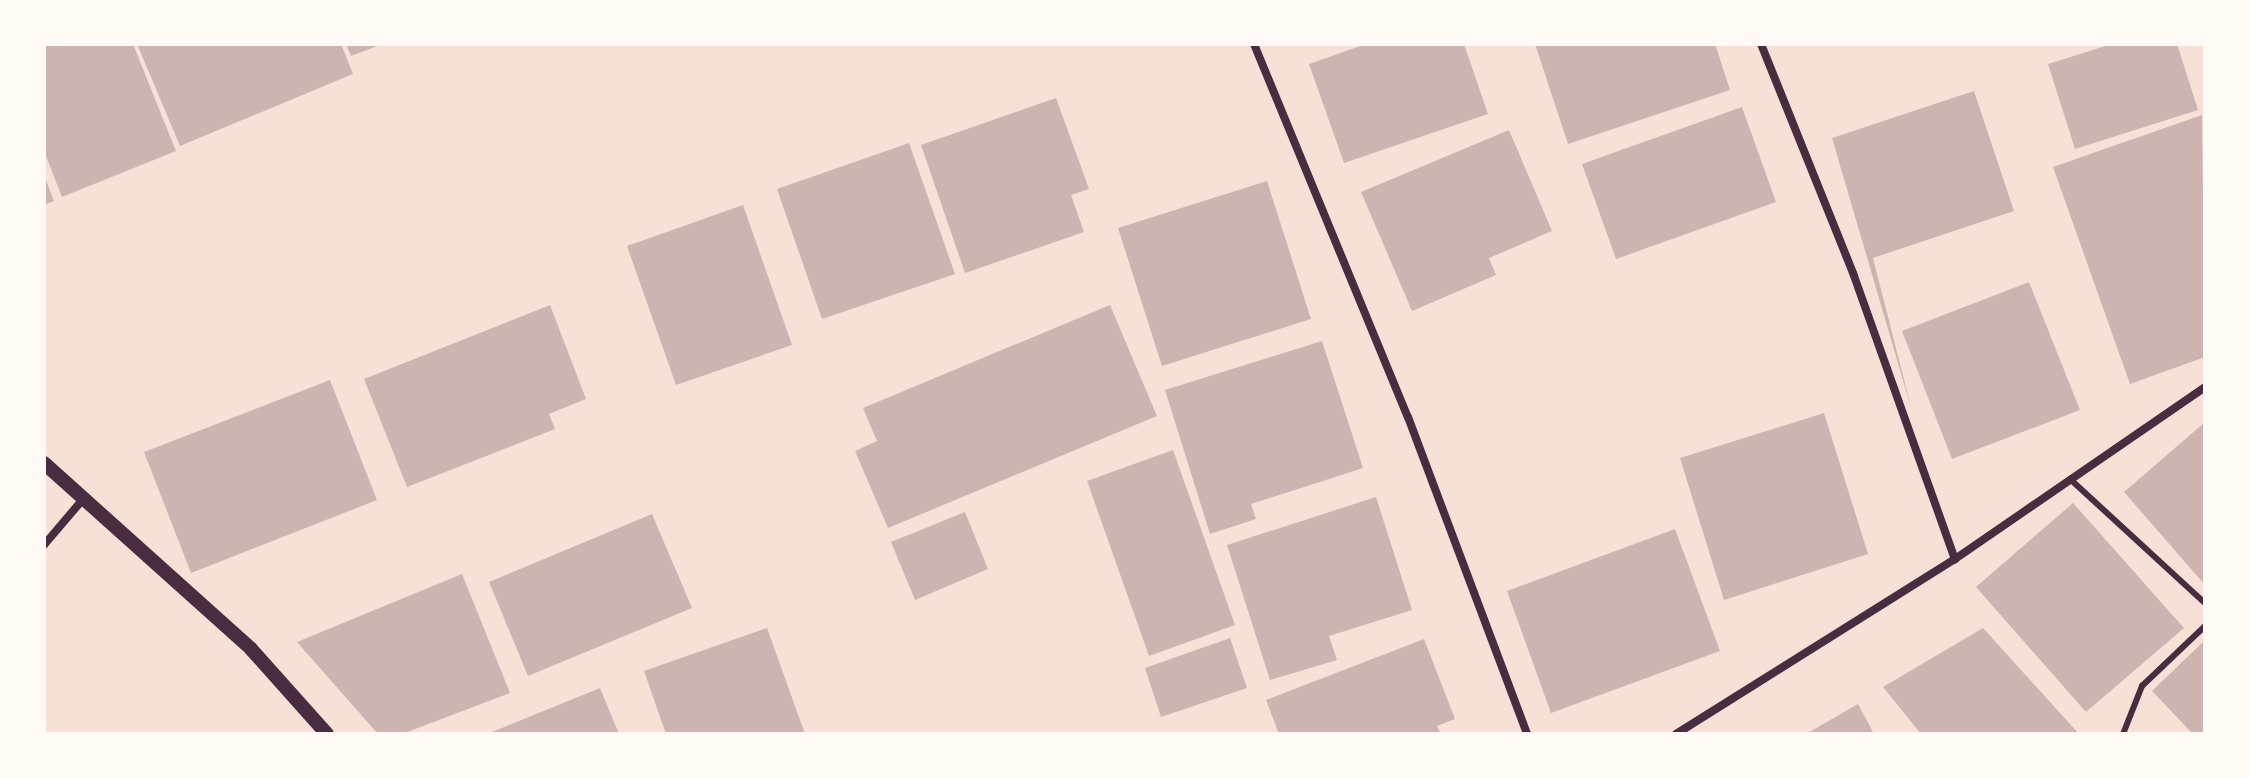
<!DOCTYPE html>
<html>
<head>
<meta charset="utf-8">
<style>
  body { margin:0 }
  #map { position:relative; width:2249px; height:778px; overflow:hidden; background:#f7e1d7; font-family:"Noto Sans",sans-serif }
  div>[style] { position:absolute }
  .building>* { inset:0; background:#ccb4b1 }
  .service>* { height:6px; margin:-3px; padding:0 3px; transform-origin:3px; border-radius:3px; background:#4a2c40 }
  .minor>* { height:8px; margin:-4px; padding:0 4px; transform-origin:4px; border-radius:4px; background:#4a2c40 }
  .tertiary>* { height:14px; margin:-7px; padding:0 7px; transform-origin:7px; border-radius:7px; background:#4a2c40 }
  span { translate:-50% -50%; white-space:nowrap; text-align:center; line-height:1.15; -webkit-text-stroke:6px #fffaf5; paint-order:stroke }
  .frame { position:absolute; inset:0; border:46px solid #fffaf5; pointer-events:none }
</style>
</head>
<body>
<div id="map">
  <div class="building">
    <div style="clip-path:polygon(44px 44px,133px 44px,176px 151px,62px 197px,44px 151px)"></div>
    <div style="clip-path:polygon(137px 44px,341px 44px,353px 74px,180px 146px)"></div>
    <div style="clip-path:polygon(346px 44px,383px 44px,351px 56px)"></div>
    <div style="clip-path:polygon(1366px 44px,1464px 44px,1488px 114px,1344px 163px,1309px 64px)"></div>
    <div style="clip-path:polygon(1535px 44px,1715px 44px,1730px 90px,1568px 144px)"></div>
    <div style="clip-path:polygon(2112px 44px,2177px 44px,2198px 110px,2075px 149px,2048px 64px)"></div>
    <div style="clip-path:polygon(1974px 91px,2014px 211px,1873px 258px,1912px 411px,1832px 138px)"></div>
    <div style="clip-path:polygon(1056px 98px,1089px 189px,1071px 195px,1084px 232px,965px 273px,921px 145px)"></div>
    <div style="clip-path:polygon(1742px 107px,1776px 202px,1616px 259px,1582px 164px)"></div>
    <div style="clip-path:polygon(2202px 115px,2205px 357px,2130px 384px,2053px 167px)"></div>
    <div style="clip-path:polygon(1509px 130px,1552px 231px,1489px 258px,1496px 275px,1412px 311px,1361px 192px)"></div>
    <div style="clip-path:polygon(909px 143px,955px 274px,822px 319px,777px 189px)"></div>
    <div style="clip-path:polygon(44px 175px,54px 201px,44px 205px)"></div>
    <div style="clip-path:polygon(1267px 181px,1311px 319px,1162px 366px,1118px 228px)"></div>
    <div style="clip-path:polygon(743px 205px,792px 345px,676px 385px,627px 246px)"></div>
    <div style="clip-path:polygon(2029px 282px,2080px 410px,1952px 459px,1902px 331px)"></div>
    <div style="clip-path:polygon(550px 305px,586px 399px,549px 414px,555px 429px,407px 487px,364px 379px)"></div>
    <div style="clip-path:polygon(1110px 305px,1157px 416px,888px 528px,855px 451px,877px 441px,863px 408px)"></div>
    <div style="clip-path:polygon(1322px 341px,1363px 468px,1251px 504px,1256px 519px,1210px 534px,1165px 390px)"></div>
    <div style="clip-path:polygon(330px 380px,377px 500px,191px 573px,144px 452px)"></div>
    <div style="clip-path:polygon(1824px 413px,1868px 554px,1724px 600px,1680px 458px)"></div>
    <div style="clip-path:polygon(2205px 422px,2205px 585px,2124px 492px)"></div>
    <div style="clip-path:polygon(1173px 450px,1235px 625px,1149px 656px,1087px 481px)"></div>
    <div style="clip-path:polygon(1376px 497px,1412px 610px,1329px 636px,1337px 660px,1270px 680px,1227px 545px)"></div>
    <div style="clip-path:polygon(2073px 503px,2184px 628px,2086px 712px,1976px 587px)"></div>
    <div style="clip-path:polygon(965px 512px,988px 569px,915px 600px,891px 542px)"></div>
    <div style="clip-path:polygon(652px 514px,692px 608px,528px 676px,489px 582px)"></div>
    <div style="clip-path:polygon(1675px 529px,1720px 651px,1551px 713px,1507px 591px)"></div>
    <div style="clip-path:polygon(462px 574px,510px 693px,402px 734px,378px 734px,297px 642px)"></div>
    <div style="clip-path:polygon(767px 628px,805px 734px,666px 734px,644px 671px)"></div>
    <div style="clip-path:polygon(1983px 628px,2079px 734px,1921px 734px,1883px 687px)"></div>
    <div style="clip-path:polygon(1230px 638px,1247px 688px,1161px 717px,1145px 668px)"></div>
    <div style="clip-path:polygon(1424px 639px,1455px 719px,1437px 726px,1441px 734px,1279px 734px,1266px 700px)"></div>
    <div style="clip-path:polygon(2205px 640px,2205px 734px,2193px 734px,2152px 691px)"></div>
    <div style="clip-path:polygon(600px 688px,619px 734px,487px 734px)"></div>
    <div style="clip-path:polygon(1858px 704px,1874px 734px,1806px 734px)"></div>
  </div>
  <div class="service">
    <div style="left:2070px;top:479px;width:183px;rotate:42.6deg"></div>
    <div style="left:2123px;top:734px;width:52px;rotate:-68.4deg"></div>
    <div style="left:2142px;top:686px;width:87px;rotate:-43.6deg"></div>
  </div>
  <div class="minor">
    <div style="left:1254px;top:44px;width:404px;rotate:67.6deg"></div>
    <div style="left:1408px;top:417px;width:339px;rotate:69.4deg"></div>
    <div style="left:1761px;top:44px;width:247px;rotate:68.1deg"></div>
    <div style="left:1853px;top:273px;width:304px;rotate:70.4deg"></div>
    <div style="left:44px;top:545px;width:62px;rotate:-49.6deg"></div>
    <div style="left:1676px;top:734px;width:329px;rotate:-32.1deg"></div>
    <div style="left:1955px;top:559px;width:303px;rotate:-34.5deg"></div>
  </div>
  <div class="tertiary">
    <div style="left:44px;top:463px;width:278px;rotate:41.9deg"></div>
    <div style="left:251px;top:649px;width:114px;rotate:48.2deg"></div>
  </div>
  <div class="frame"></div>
</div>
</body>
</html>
